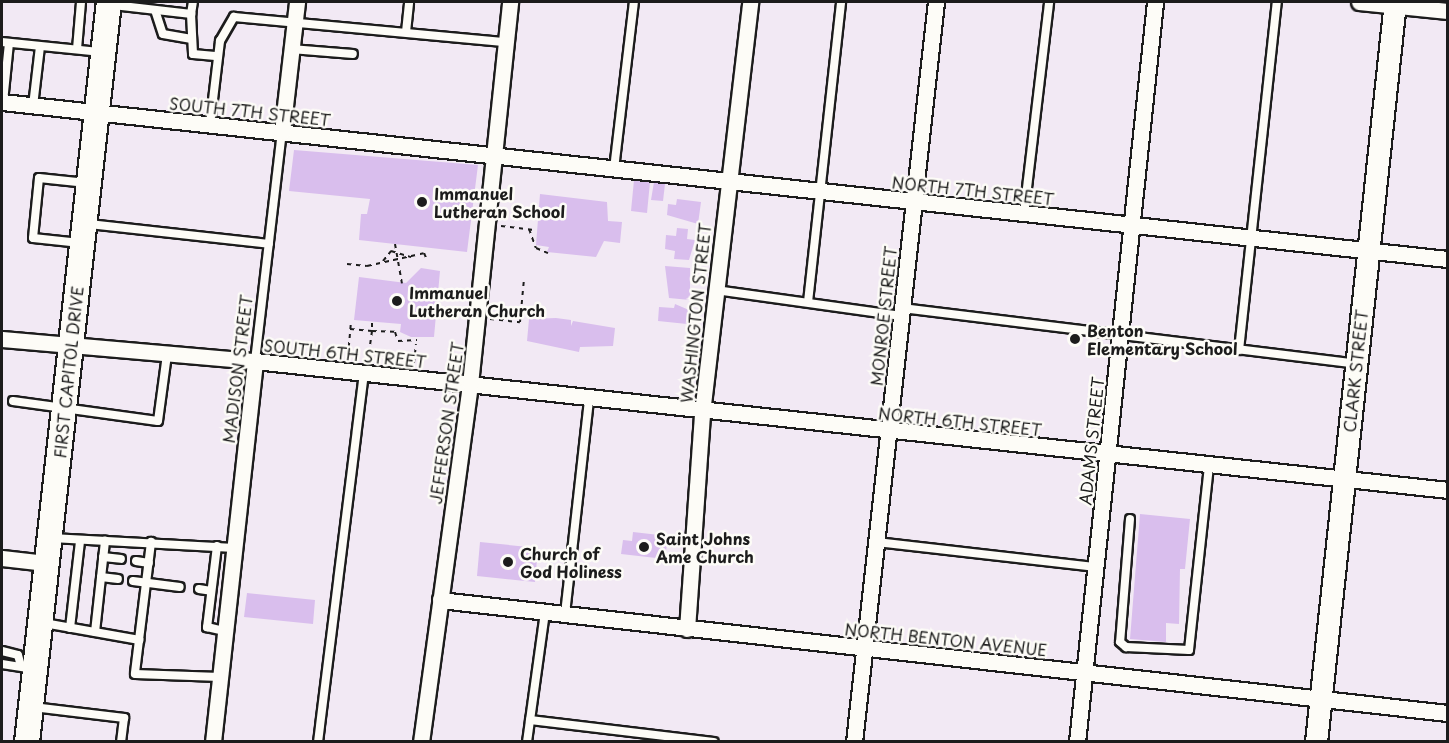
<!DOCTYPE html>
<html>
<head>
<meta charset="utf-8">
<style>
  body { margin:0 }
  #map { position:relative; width:1449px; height:743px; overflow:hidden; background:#f2e9f4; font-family:"Playpen Sans",sans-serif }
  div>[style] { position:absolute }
  .building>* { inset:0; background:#d9beed }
  .path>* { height:2px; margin-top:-1px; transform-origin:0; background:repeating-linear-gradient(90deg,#1c1c1c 0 4.5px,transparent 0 9px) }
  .roads { filter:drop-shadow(2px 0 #1c1c1c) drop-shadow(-2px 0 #1c1c1c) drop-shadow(0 2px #1c1c1c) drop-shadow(0 -2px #1c1c1c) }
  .service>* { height:8px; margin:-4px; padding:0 4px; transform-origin:4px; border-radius:4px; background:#fdfcf7 }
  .minor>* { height:15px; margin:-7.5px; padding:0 7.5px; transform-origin:7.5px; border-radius:7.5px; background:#fdfcf7 }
  .secondary>* { height:21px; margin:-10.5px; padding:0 10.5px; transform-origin:10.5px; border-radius:10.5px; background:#fdfcf7 }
  .primary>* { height:24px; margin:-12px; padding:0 12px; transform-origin:12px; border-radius:12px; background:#fdfcf7 }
  .path-bridge>* { height:2px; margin-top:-1px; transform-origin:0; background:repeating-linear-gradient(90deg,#1c1c1c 0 4.5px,transparent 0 9px) }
  .dots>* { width:16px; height:16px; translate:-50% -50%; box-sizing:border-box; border:3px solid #fdfcf7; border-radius:50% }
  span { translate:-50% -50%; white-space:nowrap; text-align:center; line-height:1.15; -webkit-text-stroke:5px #fdfcf7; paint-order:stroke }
  .street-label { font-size:16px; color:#1c1c1c }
  .poi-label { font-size:16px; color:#1c1c1c; font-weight:700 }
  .left { translate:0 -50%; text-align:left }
  .frame { position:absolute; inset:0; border:3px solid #1c1c1c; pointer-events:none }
</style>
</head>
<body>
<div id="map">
  <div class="building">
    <div style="clip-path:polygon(294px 150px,478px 165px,467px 252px,359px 240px,361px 214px,367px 214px,370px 199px,289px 191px)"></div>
    <div style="clip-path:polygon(634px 180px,650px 182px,647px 213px,631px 211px)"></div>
    <div style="clip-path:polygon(654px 182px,665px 184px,663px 201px,651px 200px)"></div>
    <div style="clip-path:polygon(540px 194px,607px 202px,608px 221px,622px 222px,620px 243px,604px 241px,596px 257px,547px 252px,549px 247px,536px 245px)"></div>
    <div style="clip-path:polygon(677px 199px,701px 202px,698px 224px,667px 215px,668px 204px,676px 205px)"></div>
    <div style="clip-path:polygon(677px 228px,688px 229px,687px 239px,695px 240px,689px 260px,674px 259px,675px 251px,665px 249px,666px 235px,676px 236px)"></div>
    <div style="clip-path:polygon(665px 266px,690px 268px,690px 300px,669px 298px)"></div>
    <div style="clip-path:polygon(421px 268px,440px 271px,434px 337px,411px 337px,400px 332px,401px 324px,354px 320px,359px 277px,406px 283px)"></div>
    <div style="clip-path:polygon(675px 304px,689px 310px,687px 324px,658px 321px,659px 307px,674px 308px)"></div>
    <div style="clip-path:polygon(556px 318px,571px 320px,571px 326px,573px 321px,615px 328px,613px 346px,580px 347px,579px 352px,527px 341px,529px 319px)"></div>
    <div style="clip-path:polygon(1140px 514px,1190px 519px,1185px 569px,1180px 569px,1179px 624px,1166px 623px,1166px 642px,1130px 639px)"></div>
    <div style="clip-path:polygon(633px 532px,668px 536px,665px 559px,621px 554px,623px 540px,632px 541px)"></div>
    <div style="clip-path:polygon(480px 542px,538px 548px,535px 582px,477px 576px)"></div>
    <div style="clip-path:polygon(247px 593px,315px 600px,313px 624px,244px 617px)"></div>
  </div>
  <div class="path">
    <div style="left:501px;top:226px;width:35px;rotate:7deg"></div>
    <div style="left:529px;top:229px;width:20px;rotate:70deg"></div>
    <div style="left:536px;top:248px;width:13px;rotate:23deg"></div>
    <div style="left:383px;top:261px;width:13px;rotate:-51deg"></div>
    <div style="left:391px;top:251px;width:21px;rotate:17deg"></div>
    <div style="left:347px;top:264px;width:20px;rotate:6deg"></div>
    <div style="left:367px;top:266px;width:58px;rotate:-12.8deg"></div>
    <div style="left:424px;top:253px;width:8px;rotate:67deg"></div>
    <div style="left:490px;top:319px;width:30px;rotate:6deg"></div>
    <div style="left:520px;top:322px;width:43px;rotate:-84.7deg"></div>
    <div style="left:372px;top:323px;width:8px;rotate:90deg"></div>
    <div style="left:372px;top:331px;width:23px;rotate:2deg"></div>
    <div style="left:395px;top:332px;width:9px;rotate:72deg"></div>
    <div style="left:398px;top:341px;width:19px;rotate:-3deg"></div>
    <div style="left:350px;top:329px;width:22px;rotate:5deg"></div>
    <div style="left:372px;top:331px;width:27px;rotate:98deg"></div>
    <div style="left:348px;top:356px;width:33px;rotate:-85deg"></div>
    <div style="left:414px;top:363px;width:19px;rotate:-84deg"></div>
  </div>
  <div class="roads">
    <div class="service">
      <div style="left:113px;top:5px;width:79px;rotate:6.6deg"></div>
      <div style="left:191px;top:14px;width:12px;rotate:-81deg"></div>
      <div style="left:155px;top:10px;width:25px;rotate:72deg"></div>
      <div style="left:163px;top:34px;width:29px;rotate:10deg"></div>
      <div style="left:191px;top:14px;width:40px;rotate:87.1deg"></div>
      <div style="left:193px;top:54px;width:25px;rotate:5deg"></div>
      <div style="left:406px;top:32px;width:30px;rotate:-84deg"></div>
      <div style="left:2px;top:42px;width:100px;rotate:5.8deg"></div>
      <div style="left:77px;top:49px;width:47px;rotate:-85.1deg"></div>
      <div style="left:291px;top:49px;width:62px;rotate:4.6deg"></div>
      <div style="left:3px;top:102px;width:59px;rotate:-84.2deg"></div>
      <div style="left:33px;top:106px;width:60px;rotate:-83.3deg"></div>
      <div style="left:210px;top:125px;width:85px;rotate:-83.2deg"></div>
      <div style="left:220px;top:41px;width:28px;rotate:-60deg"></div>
      <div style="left:234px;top:17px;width:273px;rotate:5.3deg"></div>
      <div style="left:614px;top:169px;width:168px;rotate:-83.2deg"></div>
      <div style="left:1024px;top:213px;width:212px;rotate:-83.2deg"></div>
      <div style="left:89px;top:224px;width:181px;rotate:6.3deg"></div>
      <div style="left:80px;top:243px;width:47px;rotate:-173.9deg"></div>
      <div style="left:33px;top:238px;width:60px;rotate:-84.3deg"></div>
      <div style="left:39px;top:178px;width:48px;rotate:5.9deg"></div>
      <div style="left:716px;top:290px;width:187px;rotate:8deg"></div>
      <div style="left:808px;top:302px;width:302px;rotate:-83.7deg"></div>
      <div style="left:902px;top:308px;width:456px;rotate:7deg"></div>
      <div style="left:1239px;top:350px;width:350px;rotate:-83.8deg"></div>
      <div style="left:255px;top:361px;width:231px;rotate:-83.3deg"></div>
      <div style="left:13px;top:401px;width:146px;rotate:7.9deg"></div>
      <div style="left:158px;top:421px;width:68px;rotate:-82.3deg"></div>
      <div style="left:1130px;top:519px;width:123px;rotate:94.6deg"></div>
      <div style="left:1120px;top:642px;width:8px;rotate:40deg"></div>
      <div style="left:1126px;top:647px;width:63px;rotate:2.7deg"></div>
      <div style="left:1189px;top:650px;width:186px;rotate:-83.8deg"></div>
      <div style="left:51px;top:538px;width:184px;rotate:3.1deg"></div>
      <div style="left:876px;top:542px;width:220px;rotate:6.5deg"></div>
      <div style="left:217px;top:546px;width:82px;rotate:97deg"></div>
      <div style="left:207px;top:627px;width:18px;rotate:13deg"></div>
      <div style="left:103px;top:557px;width:18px;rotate:6deg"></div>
      <div style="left:136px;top:561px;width:13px;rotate:9deg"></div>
      <div style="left:101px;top:577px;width:17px;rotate:7deg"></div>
      <div style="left:133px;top:581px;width:47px;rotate:7.3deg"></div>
      <div style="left:199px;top:589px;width:12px;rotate:9deg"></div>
      <div style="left:565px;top:614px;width:214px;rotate:-83.6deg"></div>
      <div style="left:44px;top:623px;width:97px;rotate:10.1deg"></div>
      <div style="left:139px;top:640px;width:99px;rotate:-83deg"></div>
      <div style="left:70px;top:628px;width:88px;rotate:-83.4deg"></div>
      <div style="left:95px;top:632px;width:92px;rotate:-83.7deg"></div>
      <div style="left:139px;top:640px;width:34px;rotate:97deg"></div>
      <div style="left:135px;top:674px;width:85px;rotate:2deg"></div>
      <div style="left:2px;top:651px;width:16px;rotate:14deg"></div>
      <div style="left:18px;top:655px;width:11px;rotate:75deg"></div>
      <div style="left:2px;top:664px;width:31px;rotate:9deg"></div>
      <div style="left:33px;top:707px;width:92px;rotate:6.9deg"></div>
      <div style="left:124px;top:718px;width:24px;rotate:97deg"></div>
      <div style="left:530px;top:720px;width:185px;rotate:6.8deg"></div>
      <div style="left:318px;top:742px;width:372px;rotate:-82.9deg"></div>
      <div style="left:527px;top:742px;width:131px;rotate:-82.1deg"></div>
    </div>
    <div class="minor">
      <div style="left:1359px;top:2px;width:89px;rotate:5.8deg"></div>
      <div style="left:2px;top:102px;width:1454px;rotate:6.2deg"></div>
      <div style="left:282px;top:132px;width:131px;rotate:-83.4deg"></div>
      <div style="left:2px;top:339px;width:254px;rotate:5deg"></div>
      <div style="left:255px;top:361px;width:1200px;rotate:6.17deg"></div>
      <div style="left:2px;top:558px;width:44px;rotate:6.5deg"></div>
      <div style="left:440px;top:600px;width:1014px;rotate:6.4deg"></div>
      <div style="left:687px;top:629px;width:217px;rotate:-86deg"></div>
      <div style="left:702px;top:413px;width:414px;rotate:-83.3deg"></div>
      <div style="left:213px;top:742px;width:383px;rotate:-83.7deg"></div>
      <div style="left:421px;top:742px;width:361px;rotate:-82.2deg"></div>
      <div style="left:470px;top:384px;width:384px;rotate:-84deg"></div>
      <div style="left:854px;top:742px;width:745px;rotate:-83.68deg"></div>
      <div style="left:1077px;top:742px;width:744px;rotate:-83.98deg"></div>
    </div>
    <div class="secondary">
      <div style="left:1316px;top:742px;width:744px;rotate:-83.91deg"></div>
    </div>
    <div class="primary">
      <div style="left:27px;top:742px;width:745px;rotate:-83.68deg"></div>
    </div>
  </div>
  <div class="path-bridge">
    <div style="left:395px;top:244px;width:40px;rotate:80deg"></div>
  </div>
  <div class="dots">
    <div style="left:422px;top:202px;background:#1c1c1c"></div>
    <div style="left:397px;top:301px;background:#1c1c1c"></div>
    <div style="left:1075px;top:339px;background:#1c1c1c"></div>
    <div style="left:644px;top:547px;background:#1c1c1c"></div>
    <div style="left:508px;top:562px;background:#1c1c1c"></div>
  </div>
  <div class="street-label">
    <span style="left:250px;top:111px;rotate:6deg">SOUTH 7TH STREET</span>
    <span style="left:973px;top:190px;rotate:6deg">NORTH 7TH STREET</span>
    <span style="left:695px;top:313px;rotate:-84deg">WASHINGTON STREET</span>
    <span style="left:883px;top:316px;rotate:-84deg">MONROE STREET</span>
    <span style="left:345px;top:353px;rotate:6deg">SOUTH 6TH STREET</span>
    <span style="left:237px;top:369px;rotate:-83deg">MADISON STREET</span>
    <span style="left:1355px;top:371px;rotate:-84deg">CLARK STREET</span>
    <span style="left:68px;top:372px;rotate:-84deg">FIRST CAPITOL DRIVE</span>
    <span style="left:960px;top:421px;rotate:6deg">NORTH 6TH STREET</span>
    <span style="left:446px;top:423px;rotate:-82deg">JEFFERSON STREET</span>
    <span style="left:1091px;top:441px;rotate:-84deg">ADAMS STREET</span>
    <span style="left:946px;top:639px;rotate:6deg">NORTH BENTON AVENUE</span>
  </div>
  <div class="poi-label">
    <span class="left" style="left:434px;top:202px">Immanuel<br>Lutheran School</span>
    <span class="left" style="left:409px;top:301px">Immanuel<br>Lutheran Church</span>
    <span class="left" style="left:1087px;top:339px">Benton<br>Elementary School</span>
    <span class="left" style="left:656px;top:547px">Saint Johns<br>Ame Church</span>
    <span class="left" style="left:520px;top:562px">Church of<br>God Holiness</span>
  </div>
  <div class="frame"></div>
</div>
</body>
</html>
